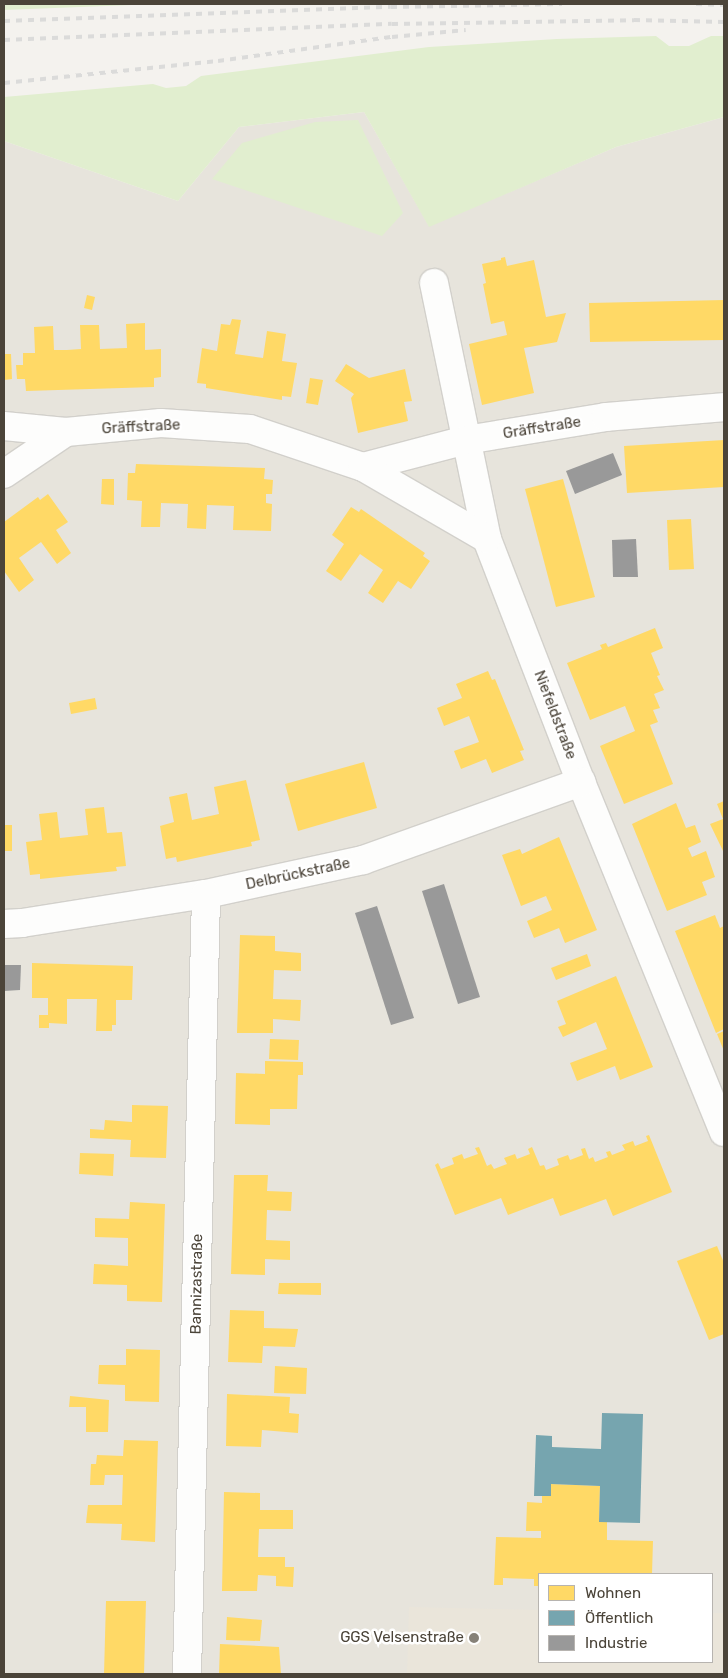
<!DOCTYPE html>
<html>
<head>
<meta charset="utf-8">
<style>
  body { margin:0 }
  #map { position:relative; width:728px; height:1678px; overflow:hidden; background:#f4f2ee; font-family:Rubik,sans-serif }
  div>[style] { position:absolute }
  .residential>* { inset:0; background:#e7e4dc }
  .education>* { inset:0; background:#eae5da }
  .green>* { inset:0; background:#e1eecf }
  .homes>* { inset:0; background:#ffd966 }
  .public>* { inset:0; background:#76a5af }
  .industry>* { inset:0; background:#999 }
  .roads { filter:drop-shadow(1px 0 #d2d0cb) drop-shadow(-1px 0 #d2d0cb) drop-shadow(0 1px #d2d0cb) drop-shadow(0 -1px #d2d0cb) }
  .street>* { height:28px; margin:-14px; padding:0 14px; transform-origin:14px; border-radius:14px; background:#fdfdfc }
  .rail>* { height:4px; margin-top:-2px; transform-origin:0; background:repeating-linear-gradient(90deg,#dbdbda 0 6px,transparent 0 12px) }
  .dots>* { width:14px; height:14px; translate:-50% -50%; box-sizing:border-box; border:2px solid #fff; border-radius:50% }
  span { translate:-50% -50%; white-space:nowrap; text-align:center; line-height:1.15; -webkit-text-stroke:5px #fff; paint-order:stroke }
  .street-label { font-size:15px; color:#4b4439 }
  .poi-label { font-size:15px; color:#4b4439 }
  .right { translate:-100% -50%; text-align:right }
  .frame { position:absolute; inset:0; border:5px solid #4b4439; pointer-events:none }
  .legend { position:absolute; left:538px; top:1573px; width:175px; height:90px; box-sizing:border-box; background:#fff; border:1px solid #b7b4b0; margin:0; padding:6px 9px; list-style:none; font-size:15px; color:#4b4439 }
  .legend li { display:flex; align-items:center; gap:10px; height:25px }
  .legend b { width:25px; border:1px solid #b7b4b0 }
</style>
</head>
<body>
<div id="map">
  <div class="residential">
    <div style="clip-path:polygon(evenodd,364px 112px,429px 226px,616px 147px,724px 117px,724px 1674px,4px 1674px,4px 141px,178px 201px,239px 127px,364px 112px,539px 1574px,712px 1574px,712px 1662px,539px 1662px,539px 1574px)"></div>
  </div>
  <div class="education">
    <div style="clip-path:polygon(409px 1607px,539px 1610px,539px 1662px,712px 1662px,712px 1613px,724px 1613px,724px 1674px,407px 1674px)"></div>
  </div>
  <div class="green">
    <div style="clip-path:polygon(4px 4px,157px 4px,4px 10px)"></div>
    <div style="clip-path:polygon(656px 36px,669px 46px,689px 46px,711px 36px,724px 36px,724px 117px,616px 147px,429px 227px,364px 112px,239px 127px,178px 201px,4px 141px,4px 97px,153px 84px,166px 88px,186px 86px,201px 76px,429px 47px,557px 39px)"></div>
    <div style="clip-path:polygon(358px 120px,403px 213px,382px 236px,212px 179px,242px 143px,315px 122px)"></div>
  </div>
  <div class="homes">
    <div style="clip-path:polygon(505px 257px,507px 266px,534px 260px,546px 317px,566px 313px,557px 342px,524px 348px,534px 393px,482px 405px,469px 344px,507px 335px,504px 321px,491px 324px,483px 284px,486px 283px,482px 264px,501px 260px,501px 258px)"></div>
    <div style="clip-path:polygon(87px 295px,95px 297px,92px 310px,84px 308px)"></div>
    <div style="clip-path:polygon(724px 300px,724px 340px,590px 342px,589px 303px)"></div>
    <div style="clip-path:polygon(232px 319px,241px 320px,235px 354px,263px 358px,267px 331px,286px 334px,282px 361px,297px 363px,291px 397px,282px 396px,282px 400px,206px 388px,206px 384px,197px 383px,202px 348px,217px 351px,221px 324px,230px 325px)"></div>
    <div style="clip-path:polygon(145px 323px,145px 350px,161px 349px,161px 377px,154px 378px,154px 387px,26px 391px,25px 379px,17px 379px,16px 365px,23px 365px,23px 353px,35px 353px,34px 327px,53px 326px,54px 350px,67px 350px,81px 349px,80px 325px,99px 325px,100px 349px,127px 348px,126px 324px)"></div>
    <div style="clip-path:polygon(4px 354px,11px 354px,12px 379px,4px 380px)"></div>
    <div style="clip-path:polygon(346px 364px,369px 378px,405px 369px,412px 401px,404px 402px,408px 421px,358px 433px,351px 398px,354px 394px,335px 381px)"></div>
    <div style="clip-path:polygon(310px 378px,323px 380px,318px 405px,306px 403px)"></div>
    <div style="clip-path:polygon(724px 440px,724px 487px,627px 493px,624px 446px)"></div>
    <div style="clip-path:polygon(136px 464px,265px 468px,264px 479px,273px 480px,272px 494px,266px 494px,266px 503px,272px 504px,271px 531px,233px 530px,234px 506px,207px 505px,206px 529px,187px 528px,188px 504px,161px 503px,160px 527px,141px 527px,142px 501px,127px 500px,128px 473px,135px 473px)"></div>
    <div style="clip-path:polygon(102px 479px,114px 479px,114px 505px,101px 504px)"></div>
    <div style="clip-path:polygon(563px 479px,595px 597px,556px 607px,525px 489px)"></div>
    <div style="clip-path:polygon(48px 494px,68px 522px,56px 530px,71px 553px,57px 564px,41px 542px,19px 558px,34px 580px,19px 592px,4px 571px,4px 522px,38px 497px,40px 500px)"></div>
    <div style="clip-path:polygon(351px 507px,359px 512px,361px 509px,425px 553px,423px 556px,430px 561px,411px 589px,398px 581px,383px 603px,368px 593px,383px 570px,360px 554px,341px 581px,326px 571px,344px 544px,332px 535px)"></div>
    <div style="clip-path:polygon(691px 519px,694px 569px,669px 570px,667px 520px)"></div>
    <div style="clip-path:polygon(655px 628px,663px 648px,651px 653px,660px 675px,657px 676px,664px 690px,654px 694px,660px 708px,653px 710px,658px 722px,650px 725px,673px 784px,624px 804px,600px 746px,635px 731px,625px 706px,590px 720px,567px 663px,602px 649px,600px 645px,606px 643px,608px 647px)"></div>
    <div style="clip-path:polygon(488px 671px,492px 680px,495px 679px,524px 750px,520px 751px,524px 760px,492px 773px,486px 759px,461px 769px,454px 751px,479px 742px,469px 716px,444px 726px,437px 708px,462px 698px,456px 684px)"></div>
    <div style="clip-path:polygon(95px 698px,97px 709px,71px 714px,69px 703px)"></div>
    <div style="clip-path:polygon(364px 762px,377px 808px,298px 831px,285px 784px)"></div>
    <div style="clip-path:polygon(246px 780px,260px 840px,251px 842px,252px 846px,191px 859px,177px 862px,176px 857px,166px 859px,160px 826px,174px 822px,169px 797px,187px 793px,192px 820px,219px 814px,214px 787px)"></div>
    <div style="clip-path:polygon(724px 801px,724px 853px,710px 824px,723px 819px,717px 804px)"></div>
    <div style="clip-path:polygon(676px 803px,686px 828px,695px 825px,701px 842px,688px 848px,692px 857px,706px 851px,715px 877px,702px 882px,707px 895px,667px 911px,632px 824px)"></div>
    <div style="clip-path:polygon(104px 807px,107px 833px,122px 832px,126px 866px,116px 867px,117px 871px,78px 875px,40px 879px,40px 874px,30px 875px,26px 842px,42px 840px,39px 814px,57px 812px,60px 838px,88px 835px,85px 809px)"></div>
    <div style="clip-path:polygon(4px 825px,12px 825px,12px 851px,4px 851px)"></div>
    <div style="clip-path:polygon(559px 837px,597px 930px,565px 943px,559px 928px,534px 938px,527px 921px,552px 910px,546px 896px,521px 906px,502px 855px,520px 849px,522px 854px)"></div>
    <div style="clip-path:polygon(715px 915px,720px 928px,724px 926px,724px 1029px,716px 1033px,675px 931px)"></div>
    <div style="clip-path:polygon(240px 935px,275px 936px,275px 951px,301px 953px,301px 971px,274px 970px,273px 999px,301px 1000px,300px 1021px,273px 1019px,273px 1033px,237px 1033px)"></div>
    <div style="clip-path:polygon(587px 954px,591px 966px,556px 980px,551px 968px)"></div>
    <div style="clip-path:polygon(32px 963px,133px 966px,132px 1000px,116px 1000px,116px 1025px,112px 1025px,112px 1031px,96px 1031px,97px 999px,67px 999px,67px 1024px,49px 1023px,49px 1028px,39px 1028px,39px 1015px,48px 1015px,48px 998px,32px 998px)"></div>
    <div style="clip-path:polygon(616px 976px,653px 1067px,620px 1080px,615px 1066px,577px 1081px,570px 1063px,607px 1049px,596px 1022px,563px 1037px,558px 1027px,566px 1024px,557px 1001px)"></div>
    <div style="clip-path:polygon(724px 1031px,724px 1051px,717px 1034px)"></div>
    <div style="clip-path:polygon(270px 1039px,299px 1040px,298px 1060px,269px 1059px)"></div>
    <div style="clip-path:polygon(265px 1061px,303px 1062px,303px 1075px,298px 1075px,297px 1109px,270px 1109px,270px 1125px,235px 1124px,236px 1073px,265px 1074px)"></div>
    <div style="clip-path:polygon(132px 1105px,168px 1106px,166px 1158px,130px 1157px,131px 1140px,90px 1138px,90px 1129px,104px 1130px,105px 1120px,132px 1122px)"></div>
    <div style="clip-path:polygon(649px 1135px,672px 1192px,613px 1216px,606px 1199px,560px 1216px,553px 1198px,508px 1215px,501px 1198px,455px 1215px,435px 1165px,438px 1163px,441px 1169px,454px 1164px,452px 1158px,462px 1154px,464px 1159px,478px 1154px,475px 1148px,479px 1147px,487px 1166px,491px 1164px,494px 1169px,507px 1164px,504px 1158px,515px 1154px,517px 1159px,530px 1154px,528px 1149px,532px 1147px,540px 1166px,544px 1165px,546px 1170px,559px 1165px,557px 1159px,568px 1155px,570px 1160px,583px 1155px,581px 1149px,585px 1148px,589px 1159px,593px 1157px,595px 1162px,608px 1157px,606px 1152px,610px 1151px,612px 1155px,625px 1150px,622px 1145px,633px 1141px,635px 1146px,648px 1141px,646px 1136px)"></div>
    <div style="clip-path:polygon(80px 1153px,114px 1154px,113px 1176px,79px 1174px)"></div>
    <div style="clip-path:polygon(234px 1175px,268px 1175px,267px 1191px,292px 1192px,291px 1211px,267px 1210px,266px 1240px,290px 1241px,290px 1260px,265px 1259px,265px 1275px,231px 1274px)"></div>
    <div style="clip-path:polygon(130px 1202px,165px 1204px,162px 1302px,127px 1301px,127px 1285px,93px 1284px,94px 1264px,128px 1266px,128px 1238px,95px 1237px,95px 1218px,129px 1219px)"></div>
    <div style="clip-path:polygon(717px 1246px,724px 1263px,724px 1334px,709px 1340px,677px 1261px)"></div>
    <div style="clip-path:polygon(279px 1283px,321px 1283px,321px 1295px,278px 1294px)"></div>
    <div style="clip-path:polygon(230px 1310px,264px 1311px,264px 1328px,298px 1329px,295px 1347px,263px 1346px,262px 1363px,228px 1362px)"></div>
    <div style="clip-path:polygon(126px 1349px,160px 1350px,159px 1402px,125px 1401px,125px 1385px,98px 1384px,99px 1365px,126px 1365px)"></div>
    <div style="clip-path:polygon(275px 1366px,307px 1368px,306px 1394px,274px 1393px)"></div>
    <div style="clip-path:polygon(227px 1394px,290px 1397px,289px 1413px,299px 1414px,298px 1433px,262px 1430px,261px 1447px,226px 1446px)"></div>
    <div style="clip-path:polygon(70px 1396px,109px 1400px,108px 1432px,86px 1432px,86px 1407px,69px 1407px)"></div>
    <div style="clip-path:polygon(124px 1440px,158px 1441px,155px 1542px,121px 1540px,122px 1524px,86px 1523px,88px 1505px,122px 1505px,123px 1475px,105px 1475px,104px 1485px,90px 1485px,91px 1464px,96px 1464px,97px 1455px,123px 1456px)"></div>
    <div style="clip-path:polygon(551px 1484px,600px 1486px,599px 1522px,607px 1522px,607px 1540px,653px 1541px,652px 1574px,539px 1574px,539px 1586px,534px 1586px,534px 1579px,503px 1578px,503px 1585px,494px 1585px,496px 1537px,541px 1538px,541px 1531px,526px 1531px,527px 1502px,542px 1503px,542px 1496px,551px 1496px)"></div>
    <div style="clip-path:polygon(224px 1492px,260px 1493px,260px 1510px,293px 1510px,293px 1529px,259px 1529px,258px 1557px,285px 1557px,285px 1567px,294px 1567px,293px 1587px,276px 1586px,276px 1576px,258px 1575px,257px 1591px,222px 1591px)"></div>
    <div style="clip-path:polygon(106px 1601px,146px 1601px,144px 1674px,104px 1674px)"></div>
    <div style="clip-path:polygon(227px 1617px,262px 1620px,260px 1641px,226px 1640px)"></div>
    <div style="clip-path:polygon(220px 1644px,279px 1647px,281px 1674px,219px 1674px)"></div>
  </div>
  <div class="public">
    <div style="clip-path:polygon(602px 1413px,643px 1414px,640px 1523px,599px 1522px,600px 1486px,551px 1484px,551px 1496px,534px 1496px,536px 1435px,552px 1436px,552px 1447px,601px 1449px)"></div>
  </div>
  <div class="industry">
    <div style="clip-path:polygon(613px 453px,622px 475px,575px 494px,566px 471px)"></div>
    <div style="clip-path:polygon(636px 539px,638px 577px,613px 577px,612px 540px)"></div>
    <div style="clip-path:polygon(444px 884px,480px 997px,458px 1004px,422px 891px)"></div>
    <div style="clip-path:polygon(377px 906px,414px 1018px,391px 1025px,355px 913px)"></div>
    <div style="clip-path:polygon(4px 965px,21px 965px,20px 990px,4px 991px)"></div>
  </div>
  <div class="roads">
    <div class="street">
      <div style="left:434px;top:283px;width:261px;rotate:78.3deg"></div>
      <div style="left:487px;top:539px;width:261px;rotate:68.9deg"></div>
      <div style="left:581px;top:782px;width:378px;rotate:67.8deg"></div>
      <div style="left:4px;top:426px;width:62px;rotate:5.5deg"></div>
      <div style="left:66px;top:432px;width:95px;rotate:-5.4deg"></div>
      <div style="left:161px;top:423px;width:89px;rotate:3.9deg"></div>
      <div style="left:250px;top:429px;width:119px;rotate:18.6deg"></div>
      <div style="left:363px;top:467px;width:106px;rotate:-14.7deg"></div>
      <div style="left:466px;top:440px;width:142px;rotate:-9.3deg"></div>
      <div style="left:606px;top:417px;width:118px;rotate:-4.8deg"></div>
      <div style="left:363px;top:467px;width:143px;rotate:30.1deg"></div>
      <div style="left:4px;top:474px;width:75px;rotate:-34.1deg"></div>
      <div style="left:4px;top:924px;width:18px;rotate:-3deg"></div>
      <div style="left:22px;top:923px;width:186px;rotate:-9deg"></div>
      <div style="left:206px;top:894px;width:161px;rotate:-12.2deg"></div>
      <div style="left:363px;top:860px;width:232px;rotate:-19.7deg"></div>
      <div style="left:187px;top:1674px;width:780px;rotate:-88.6deg"></div>
    </div>
  </div>
  <div class="rail">
    <div style="left:696px;top:4px;width:28px;rotate:2deg"></div>
    <div style="left:4px;top:21px;width:387px;rotate:-2.1deg"></div>
    <div style="left:391px;top:7px;width:171px;rotate:-1deg"></div>
    <div style="left:4px;top:40px;width:388px;rotate:-2.4deg"></div>
    <div style="left:392px;top:24px;width:242px;rotate:-0.9deg"></div>
    <div style="left:634px;top:20px;width:90px;rotate:1.3deg"></div>
    <div style="left:4px;top:83px;width:215px;rotate:-5.9deg"></div>
    <div style="left:218px;top:61px;width:176px;rotate:-7.9deg"></div>
    <div style="left:392px;top:37px;width:74px;rotate:-5.4deg"></div>
  </div>
  <div class="dots">
    <div style="left:474px;top:1638px;background:#868178"></div>
  </div>
  <div class="street-label">
    <span style="left:141px;top:427px;rotate:-3deg">Gräffstraße</span>
    <span style="left:542px;top:428px;rotate:-9deg">Gräffstraße</span>
    <span style="left:555px;top:715px;rotate:69deg">Niefeldstraße</span>
    <span style="left:298px;top:874px;rotate:-12deg">Delbrückstraße</span>
    <span style="left:197px;top:1284px;rotate:-89deg">Bannizastraße</span>
  </div>
  <div class="poi-label">
    <span class="right" style="left:464px;top:1638px">GGS Velsenstraße</span>
  </div>
  <div class="frame"></div>
  <ul class="legend">
  <li><b style="height:14px;background:#ffd966"></b>Wohnen</li>
  <li><b style="height:14px;background:#76a5af"></b>Öffentlich</li>
  <li><b style="height:14px;background:#999"></b>Industrie</li>
  </ul>
</div>
</body>
</html>
